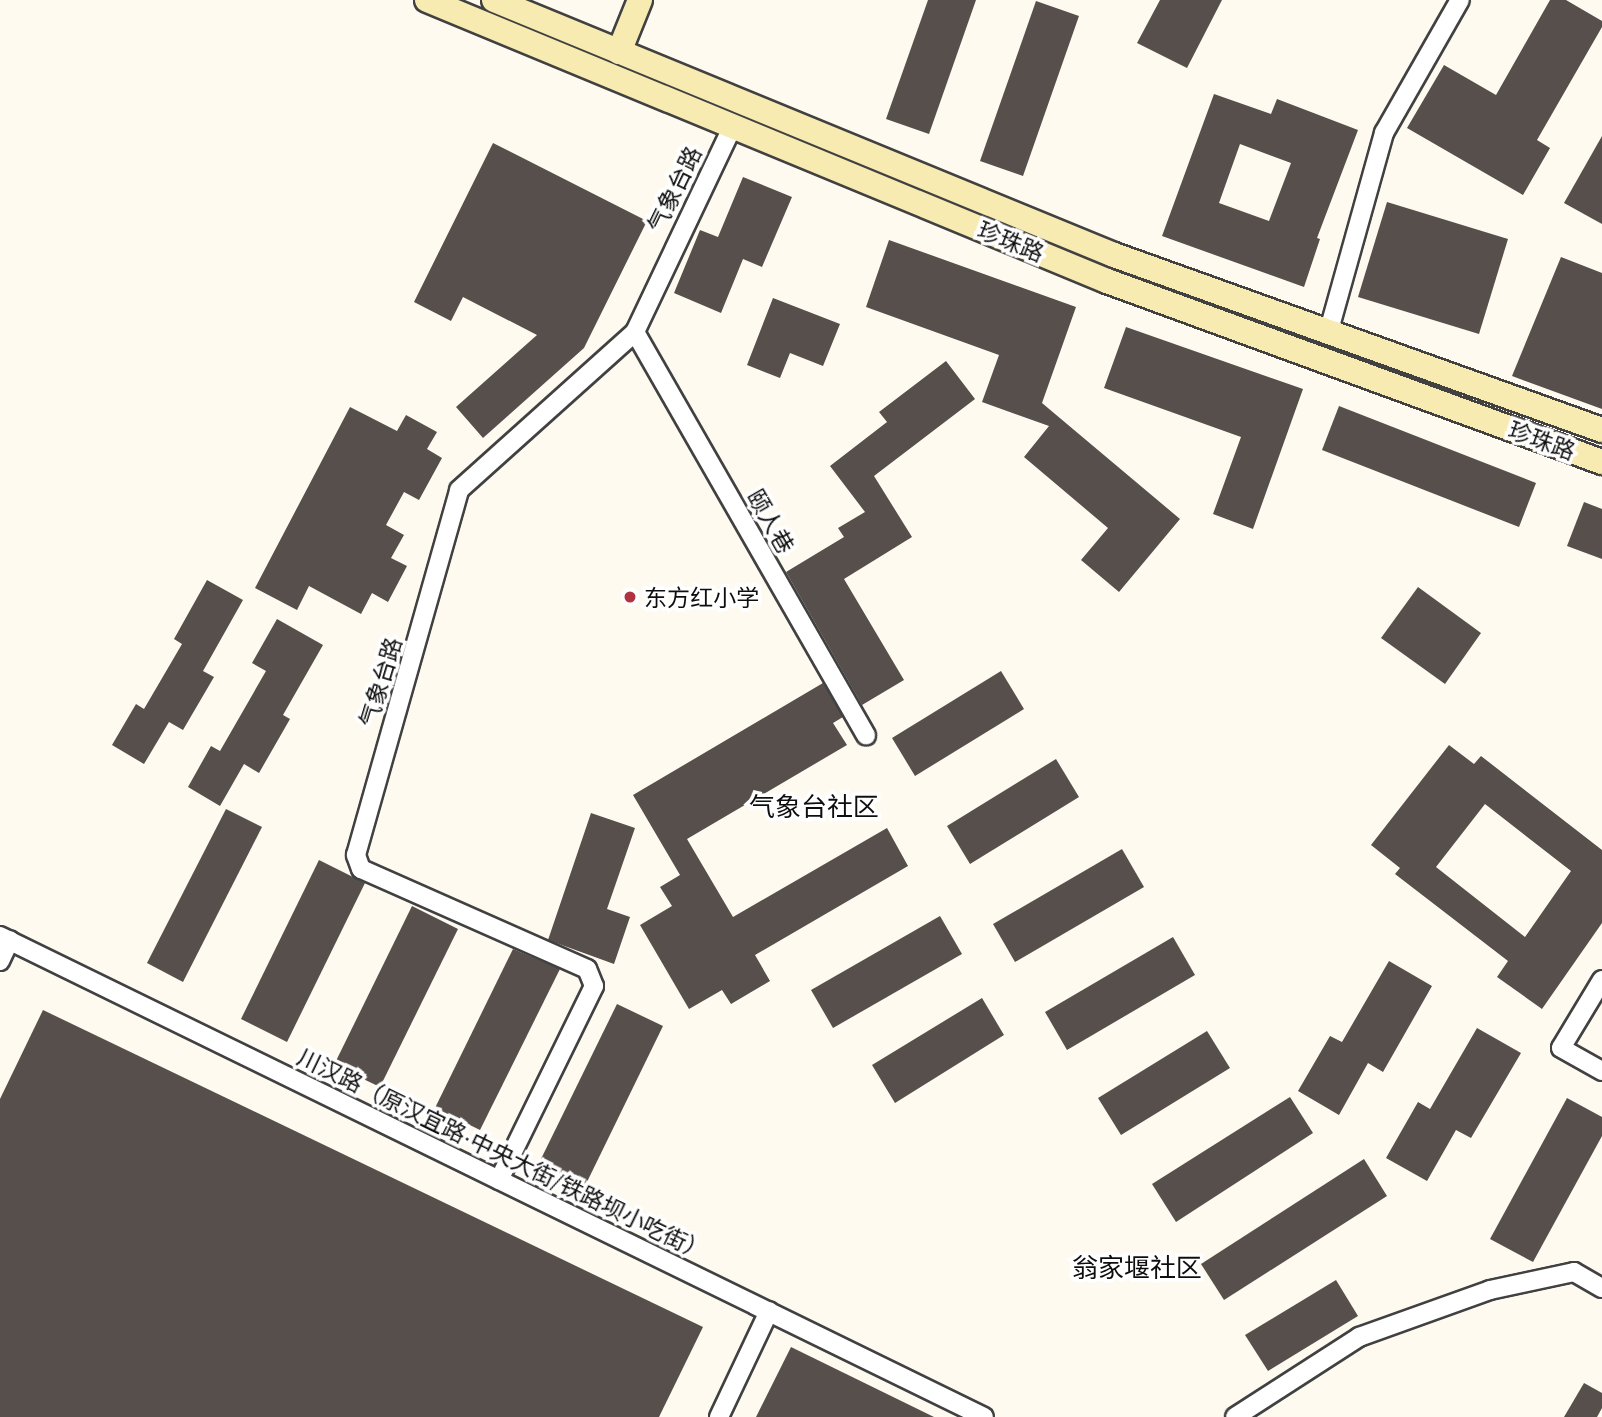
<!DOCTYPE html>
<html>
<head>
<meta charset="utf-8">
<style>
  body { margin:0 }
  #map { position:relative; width:1602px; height:1417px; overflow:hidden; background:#fefaf0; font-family:"IBM Plex Serif","Noto Sans SC",serif }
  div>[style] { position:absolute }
  .building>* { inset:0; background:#564f4b }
  .roads { filter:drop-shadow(2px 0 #414141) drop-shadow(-2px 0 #414141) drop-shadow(0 2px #414141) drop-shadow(0 -2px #414141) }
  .street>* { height:18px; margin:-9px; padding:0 9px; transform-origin:9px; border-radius:9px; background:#fff }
  .secondary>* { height:24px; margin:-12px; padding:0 12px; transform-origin:12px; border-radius:12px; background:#f7ebb1 }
  .dots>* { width:19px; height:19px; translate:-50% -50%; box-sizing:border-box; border:4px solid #fff; border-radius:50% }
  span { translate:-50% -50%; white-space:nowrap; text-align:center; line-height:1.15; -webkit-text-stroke:7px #fff; paint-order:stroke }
  .street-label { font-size:23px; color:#0e0e0e }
  .poi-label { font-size:23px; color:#0e0e0e }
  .left { translate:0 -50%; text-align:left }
  .quarter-label { font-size:26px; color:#0e0e0e }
</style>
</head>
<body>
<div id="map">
  <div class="building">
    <div style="clip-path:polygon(928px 0,976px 0,929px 134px,886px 119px)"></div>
    <div style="clip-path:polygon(1160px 0,1222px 0,1187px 68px,1137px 43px)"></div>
    <div style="clip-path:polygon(1550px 0,1566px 0,1602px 21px,1602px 27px,1537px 140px,1550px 148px,1523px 195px,1407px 128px,1444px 65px,1496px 95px)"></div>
    <div style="clip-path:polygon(1036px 1px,1079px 16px,1023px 176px,980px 161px)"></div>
    <div style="clip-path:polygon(evenodd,1214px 94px,1271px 114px,1277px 99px,1358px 130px,1317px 238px,1320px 239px,1304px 287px,1162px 236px,1214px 94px,1240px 144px,1291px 163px,1269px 221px,1219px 203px,1240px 144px)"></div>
    <div style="clip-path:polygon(1602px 136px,1602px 224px,1564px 203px)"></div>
    <div style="clip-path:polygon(493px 143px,647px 221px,584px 348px,483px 438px,456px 407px,537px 335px,463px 297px,451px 321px,414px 302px)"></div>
    <div style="clip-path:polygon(743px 177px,792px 197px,762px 267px,743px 259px,721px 313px,674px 293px,700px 230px,718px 237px)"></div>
    <div style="clip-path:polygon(1387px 202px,1508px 239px,1479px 334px,1358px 297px)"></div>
    <div style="clip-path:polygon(889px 240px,1076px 307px,1042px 403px,1180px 519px,1119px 592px,1081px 560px,1108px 528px,1024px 457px,1049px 426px,982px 402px,999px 355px,866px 307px)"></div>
    <div style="clip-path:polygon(1561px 257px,1602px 273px,1602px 409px,1512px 376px)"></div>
    <div style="clip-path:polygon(773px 298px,840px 324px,823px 366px,790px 353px,780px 378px,747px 365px)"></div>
    <div style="clip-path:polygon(1126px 327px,1303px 389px,1253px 529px,1213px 514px,1241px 437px,1104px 388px)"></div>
    <div style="clip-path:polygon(946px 361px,975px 399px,874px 476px,912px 537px,844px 579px,904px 680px,862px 705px,786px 572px,844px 537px,838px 528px,865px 512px,830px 466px,887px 422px,879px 412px)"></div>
    <div style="clip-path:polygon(1339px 406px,1536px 483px,1519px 527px,1322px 450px)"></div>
    <div style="clip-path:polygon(350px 407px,397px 431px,406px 415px,437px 432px,427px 449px,442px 458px,419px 500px,404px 492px,386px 525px,404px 535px,391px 558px,407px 566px,388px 602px,372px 593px,361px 614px,309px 586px,297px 610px,255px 588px)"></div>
    <div style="clip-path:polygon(1584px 502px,1602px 509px,1602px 559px,1567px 546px)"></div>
    <div style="clip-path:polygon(207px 580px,243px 600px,203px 671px,214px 677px,183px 730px,169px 722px,144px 764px,112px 745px,136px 704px,144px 709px,182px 644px,174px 639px)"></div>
    <div style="clip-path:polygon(1418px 587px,1481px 633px,1445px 684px,1381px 638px)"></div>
    <div style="clip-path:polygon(277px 619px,323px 645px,283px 715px,290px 719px,259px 773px,244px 764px,220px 806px,188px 787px,211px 746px,220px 751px,266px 671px,252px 663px)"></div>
    <div style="clip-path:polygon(1001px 671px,1024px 709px,915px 776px,892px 738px)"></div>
    <div style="clip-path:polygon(823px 683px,843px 717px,833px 723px,847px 745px,687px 839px,733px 917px,887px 828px,908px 866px,755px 955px,770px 981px,731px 1004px,722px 990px,689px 1009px,640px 925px,672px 906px,660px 887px,680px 875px,633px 795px)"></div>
    <div style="clip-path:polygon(evenodd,1449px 745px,1474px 764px,1481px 756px,1602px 850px,1602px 923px,1542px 1009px,1497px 977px,1508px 961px,1395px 874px,1400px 868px,1371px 845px,1449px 745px,1485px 804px,1571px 871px,1525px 937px,1436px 867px,1485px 804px)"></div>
    <div style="clip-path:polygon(1056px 759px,1079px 797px,970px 864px,947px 826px)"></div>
    <div style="clip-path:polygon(226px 809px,262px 827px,183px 982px,147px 963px)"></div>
    <div style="clip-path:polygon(591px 813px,635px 828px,607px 909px,630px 917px,614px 964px,548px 940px)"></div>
    <div style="clip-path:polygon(1122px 849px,1144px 887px,1015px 962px,993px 924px)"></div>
    <div style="clip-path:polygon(319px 860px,365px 883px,287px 1042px,241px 1019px)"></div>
    <div style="clip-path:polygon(412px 906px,458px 929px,380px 1087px,334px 1065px)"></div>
    <div style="clip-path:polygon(940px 916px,962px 954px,833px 1028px,811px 990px)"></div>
    <div style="clip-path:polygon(1173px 937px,1195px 975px,1067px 1050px,1045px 1012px)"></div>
    <div style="clip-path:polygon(513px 949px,560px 969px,480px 1130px,435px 1108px)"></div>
    <div style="clip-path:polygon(1389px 961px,1432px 986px,1383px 1072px,1368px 1063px,1339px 1115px,1298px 1091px,1330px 1036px,1342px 1042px)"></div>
    <div style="clip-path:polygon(982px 998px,1004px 1035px,895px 1103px,872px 1065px)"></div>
    <div style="clip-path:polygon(617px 1004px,663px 1026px,585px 1186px,539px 1163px)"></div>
    <div style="clip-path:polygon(43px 1010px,703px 1327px,659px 1417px,0 1417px,0 1099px)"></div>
    <div style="clip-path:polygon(1477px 1028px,1521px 1053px,1471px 1138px,1456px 1130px,1427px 1181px,1386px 1158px,1418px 1102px,1430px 1109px)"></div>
    <div style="clip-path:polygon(1207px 1031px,1230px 1068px,1121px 1135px,1098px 1098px)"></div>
    <div style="clip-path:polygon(1290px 1097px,1313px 1133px,1176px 1222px,1152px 1184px)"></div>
    <div style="clip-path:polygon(1567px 1098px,1602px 1117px,1602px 1136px,1533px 1262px,1490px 1239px)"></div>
    <div style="clip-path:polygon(1364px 1159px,1387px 1196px,1224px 1300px,1201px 1264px)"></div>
    <div style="clip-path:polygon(1336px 1280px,1358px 1316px,1268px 1371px,1245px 1335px)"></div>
    <div style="clip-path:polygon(791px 1347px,934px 1417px,756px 1417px)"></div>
    <div style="clip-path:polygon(1584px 1383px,1602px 1393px,1602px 1408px,1597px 1417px,1564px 1417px)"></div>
  </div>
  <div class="roads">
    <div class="street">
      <div style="left:1329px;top:330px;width:205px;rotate:-74.4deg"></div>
      <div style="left:1384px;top:133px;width:153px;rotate:-60.3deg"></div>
      <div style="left:635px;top:332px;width:465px;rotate:60.2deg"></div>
      <div style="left:0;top:936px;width:1095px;rotate:26.05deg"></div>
      <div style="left:0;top:961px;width:23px;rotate:-65deg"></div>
      <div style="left:1602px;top:980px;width:79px;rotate:121.1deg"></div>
      <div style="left:1561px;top:1048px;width:47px;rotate:29.3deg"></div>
      <div style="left:499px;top:1180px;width:216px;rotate:-63.9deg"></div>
      <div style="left:594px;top:986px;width:18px;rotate:-112deg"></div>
      <div style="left:587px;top:969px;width:247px;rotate:-156.1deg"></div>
      <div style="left:361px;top:869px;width:15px;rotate:-110deg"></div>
      <div style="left:356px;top:855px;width:379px;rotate:-74.2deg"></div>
      <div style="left:459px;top:490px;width:237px;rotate:-41.9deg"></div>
      <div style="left:635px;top:332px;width:226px;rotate:-64.6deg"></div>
      <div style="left:719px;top:1417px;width:117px;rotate:-64.7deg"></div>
      <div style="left:1235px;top:1417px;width:148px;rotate:-32.8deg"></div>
      <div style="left:1359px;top:1337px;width:139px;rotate:-19.7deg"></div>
      <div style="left:1490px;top:1290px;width:86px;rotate:-12.1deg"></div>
      <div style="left:1574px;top:1272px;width:32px;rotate:30deg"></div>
    </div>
    <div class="secondary">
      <div style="left:427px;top:0;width:736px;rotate:22.45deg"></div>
      <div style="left:1107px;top:281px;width:527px;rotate:20.09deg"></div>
      <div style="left:494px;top:0;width:670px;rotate:22.36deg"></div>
      <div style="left:1114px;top:255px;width:518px;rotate:19.73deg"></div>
      <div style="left:619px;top:52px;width:56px;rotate:-68deg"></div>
    </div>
  </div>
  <div class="dots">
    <div style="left:630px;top:597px;background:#b13341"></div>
  </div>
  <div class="street-label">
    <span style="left:674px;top:189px;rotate:-64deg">气象台路</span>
    <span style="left:1011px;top:241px;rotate:22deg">珍珠路</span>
    <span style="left:1542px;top:440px;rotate:20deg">珍珠路</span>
    <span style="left:771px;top:521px;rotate:60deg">颐人巷</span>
    <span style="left:380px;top:682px;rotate:-73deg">气象台路</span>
    <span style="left:503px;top:1154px;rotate:26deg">川汉路（原汉宜路·中央大街/铁路坝小吃街）</span>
  </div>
  <div class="poi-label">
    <span class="left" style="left:644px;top:597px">东方红小学</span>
  </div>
  <div class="quarter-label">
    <span style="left:814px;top:807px">气象台社区</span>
    <span style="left:1137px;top:1268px">翁家堰社区</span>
  </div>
</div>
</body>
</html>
